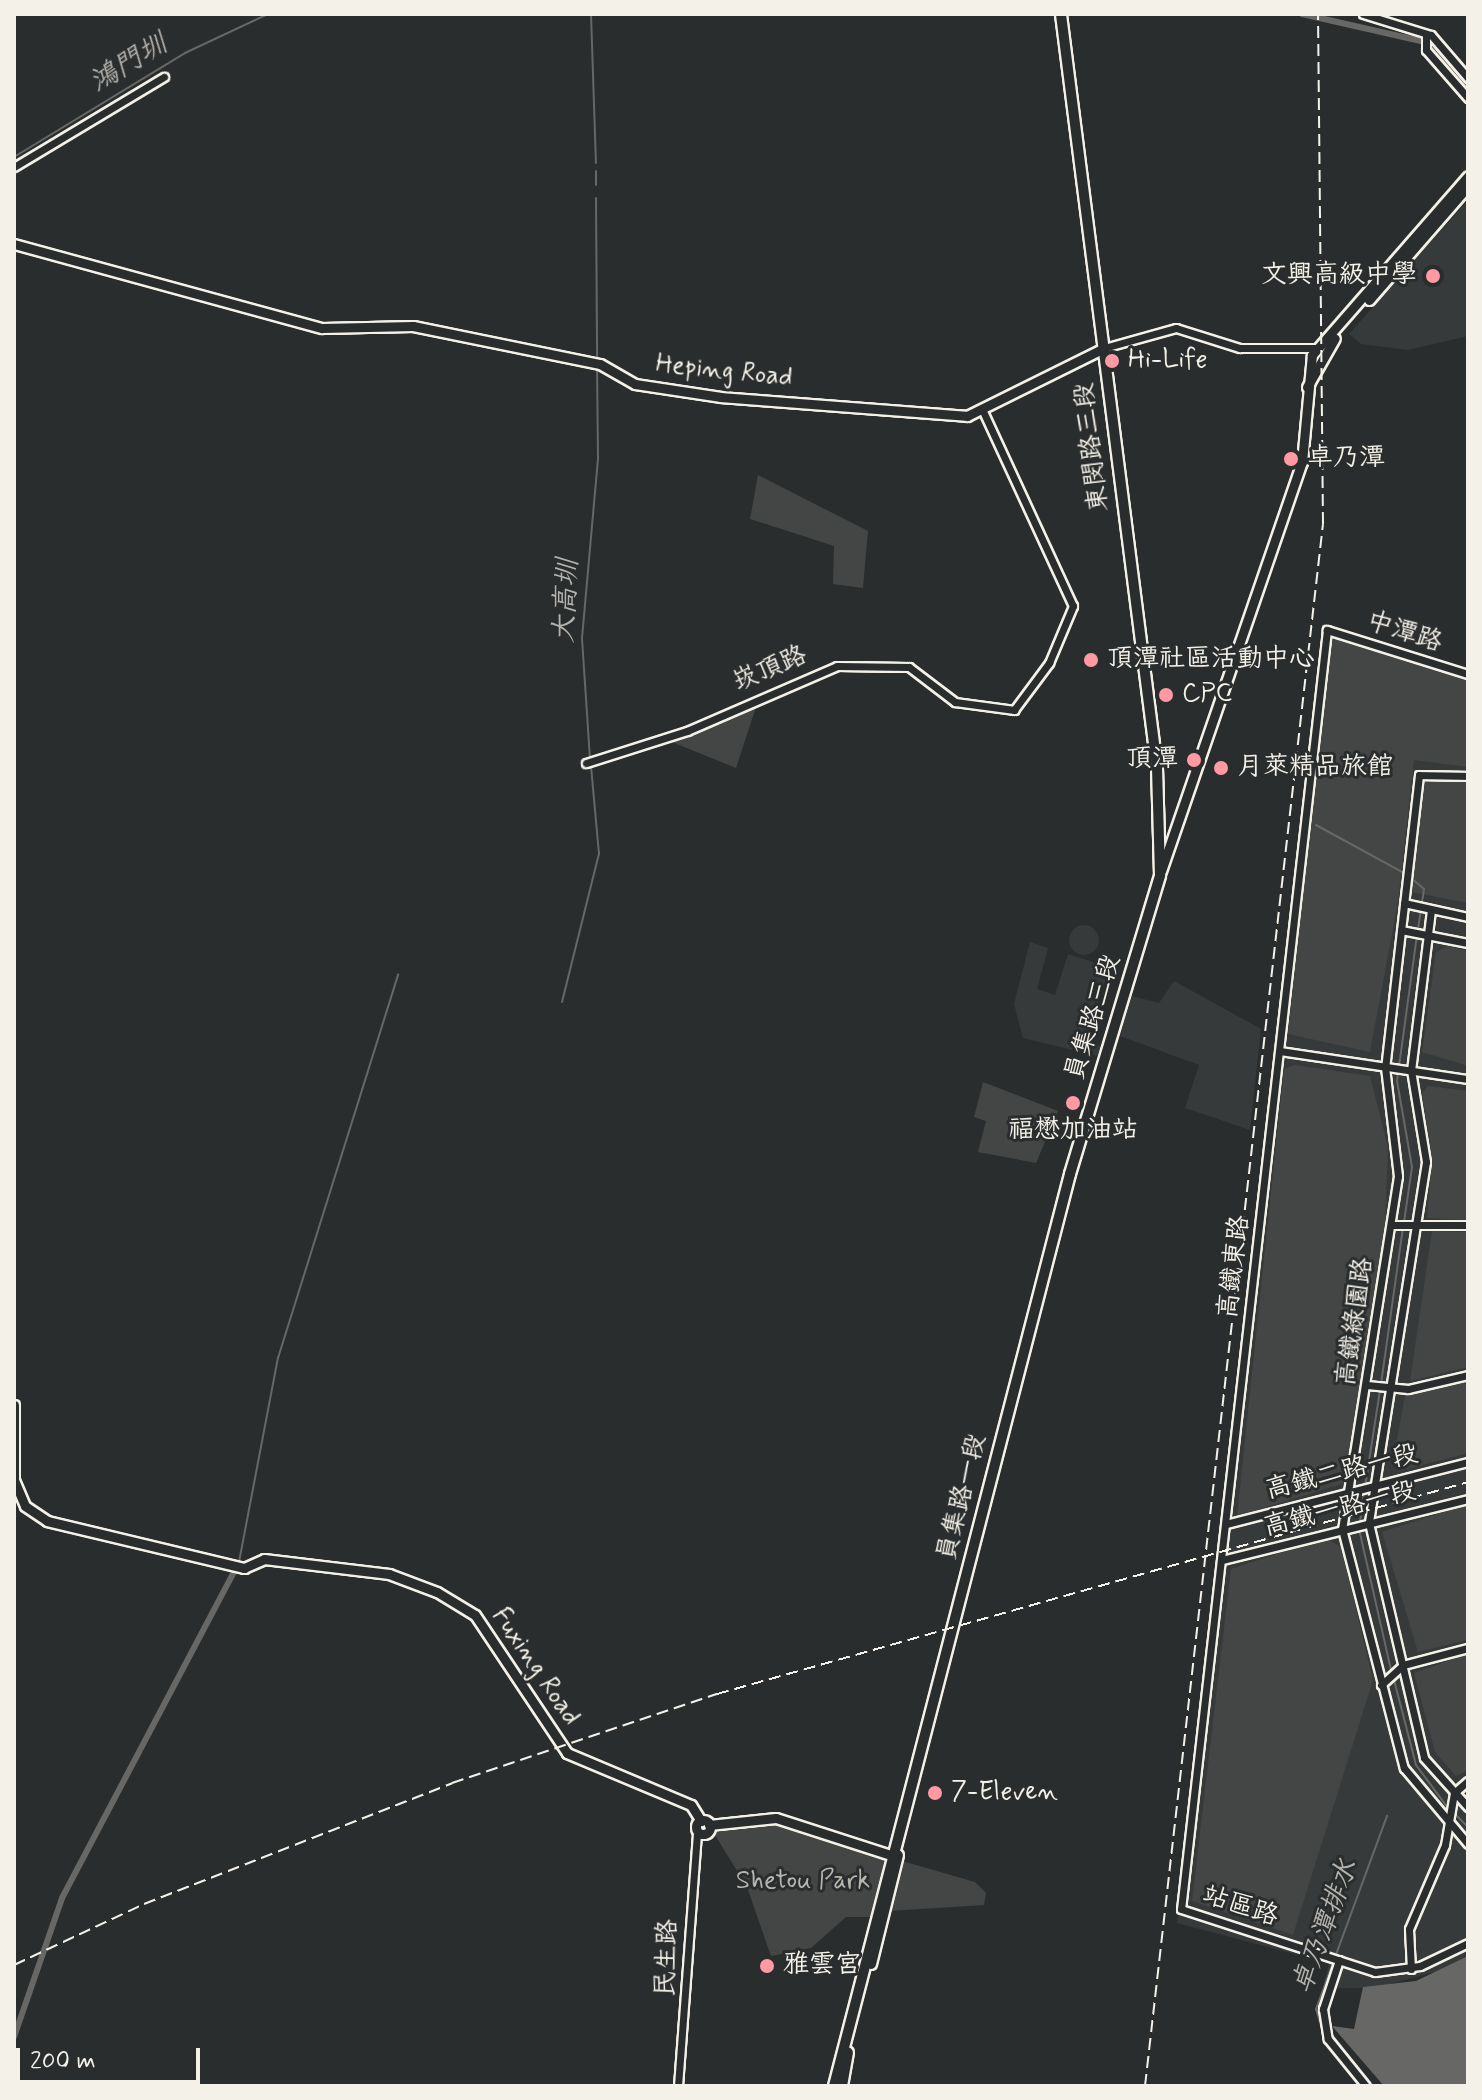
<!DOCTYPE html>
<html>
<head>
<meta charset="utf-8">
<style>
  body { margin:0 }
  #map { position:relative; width:1482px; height:2100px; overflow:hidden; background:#2a2d2e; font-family:Mynerve,"LXGW WenKai TC",sans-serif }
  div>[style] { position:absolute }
  .built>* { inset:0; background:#373a3a }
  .round { border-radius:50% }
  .green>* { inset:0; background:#444645 }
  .water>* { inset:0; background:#676866 }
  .stream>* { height:2px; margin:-1px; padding:0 1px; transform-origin:1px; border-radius:1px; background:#676866 }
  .canal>* { height:6px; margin:-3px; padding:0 3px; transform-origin:3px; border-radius:3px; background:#676866 }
  .roads { filter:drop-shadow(2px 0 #f4f1e8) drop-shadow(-2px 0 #f4f1e8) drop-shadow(0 2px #f4f1e8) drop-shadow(0 -2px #f4f1e8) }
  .minor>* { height:7px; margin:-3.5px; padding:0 3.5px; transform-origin:3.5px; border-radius:3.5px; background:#2a2d2e }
  .tertiary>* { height:9px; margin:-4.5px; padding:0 4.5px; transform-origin:4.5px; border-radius:4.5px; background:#2a2d2e }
  .tertiary>.ring { margin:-4.5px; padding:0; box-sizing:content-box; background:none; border:9px solid #2a2d2e; border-radius:50% }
  .secondary>* { height:10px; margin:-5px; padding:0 5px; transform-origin:5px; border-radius:5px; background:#2a2d2e }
  .rail>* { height:2px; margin-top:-1px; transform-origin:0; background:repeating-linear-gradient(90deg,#f4f1e8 0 12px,transparent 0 18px) }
  .dots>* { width:22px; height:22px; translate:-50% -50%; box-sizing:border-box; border:4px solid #2a2d2e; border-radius:50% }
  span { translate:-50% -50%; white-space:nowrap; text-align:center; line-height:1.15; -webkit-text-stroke:6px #2a2d2e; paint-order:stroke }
  .poi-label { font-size:26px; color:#f4f1e8 }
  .right { translate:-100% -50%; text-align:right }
  .left { translate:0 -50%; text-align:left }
  .street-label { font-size:26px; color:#f4f1e8 }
  .park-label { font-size:26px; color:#b6b5af }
  .water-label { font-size:28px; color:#b5b3ae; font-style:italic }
  .frame { position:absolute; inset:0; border:16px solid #f4f1e8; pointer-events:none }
  .scale { position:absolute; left:16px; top:2048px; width:184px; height:36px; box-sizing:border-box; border:4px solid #f4f1e8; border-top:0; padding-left:10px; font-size:24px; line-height:28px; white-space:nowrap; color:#f4f1e8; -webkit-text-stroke:6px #2a2d2e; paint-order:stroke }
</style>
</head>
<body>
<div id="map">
  <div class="built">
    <div style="clip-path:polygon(1468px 200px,1468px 336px,1408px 350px,1361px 344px,1349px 334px)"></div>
    <div style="clip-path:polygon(1324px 630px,1468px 675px,1468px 1956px,1452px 1967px,1376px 1988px,1323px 1988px,1329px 1963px,1177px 1923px)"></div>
    <div class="round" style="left:1069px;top:925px;width:30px;height:30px"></div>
    <div style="clip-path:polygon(1030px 942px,1048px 948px,1037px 989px,1055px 995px,1068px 954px,1109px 967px,1087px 1042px,1101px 1046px,1097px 1056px,1023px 1038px,1014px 1004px)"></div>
    <div style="clip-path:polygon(1174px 981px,1261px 1029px,1250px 1130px,1185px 1108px,1199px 1065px,1120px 1036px,1132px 996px,1159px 1003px)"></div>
  </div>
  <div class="green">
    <div style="clip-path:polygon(758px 475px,868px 531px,863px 588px,833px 584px,834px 546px,750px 519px)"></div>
    <div style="clip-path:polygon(1336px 637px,1468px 679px,1468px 767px,1414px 760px,1398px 902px,1370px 1052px,1288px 1034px,1329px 643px)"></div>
    <div style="clip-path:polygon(758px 701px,736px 768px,672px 742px,718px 715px)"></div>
    <div style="clip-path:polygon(1425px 774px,1468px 781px,1468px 903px,1411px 892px)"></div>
    <div style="clip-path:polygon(1447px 946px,1468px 951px,1468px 1066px,1422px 1052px,1436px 952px)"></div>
    <div style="clip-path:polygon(1295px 1065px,1370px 1076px,1388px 1147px,1385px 1225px,1348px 1482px,1237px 1516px,1284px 1069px)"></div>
    <div style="clip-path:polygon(983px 1082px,1058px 1111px,1036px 1163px,978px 1152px,986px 1121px,974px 1117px)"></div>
    <div style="clip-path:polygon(1428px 1086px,1468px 1091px,1468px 1220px,1427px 1218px,1432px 1156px,1422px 1093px)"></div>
    <div style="clip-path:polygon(1432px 1231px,1468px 1232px,1468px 1367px,1410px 1381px)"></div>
    <div style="clip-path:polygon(1468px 1379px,1468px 1453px,1400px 1471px,1393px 1460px,1405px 1396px)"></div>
    <div style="clip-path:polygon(1468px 1504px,1468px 1640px,1418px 1652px,1382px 1532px)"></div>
    <div style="clip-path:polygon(1326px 1538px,1341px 1547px,1373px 1680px,1293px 1935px,1192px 1901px,1231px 1569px)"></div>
    <div style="clip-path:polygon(1468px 1654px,1468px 1770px,1456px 1776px,1435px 1752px,1414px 1673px)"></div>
    <div style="clip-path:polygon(735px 1818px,776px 1818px,892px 1856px,876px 1917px,846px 1917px,811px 1948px,771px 1956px,747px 1887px,710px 1827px)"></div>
    <div style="clip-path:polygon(902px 1861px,975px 1882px,986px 1893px,984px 1905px,889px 1911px)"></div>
  </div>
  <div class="water">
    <div style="clip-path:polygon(1468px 1956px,1468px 2086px,1384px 2086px,1332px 2026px,1354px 2029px,1363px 1987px,1416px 1981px)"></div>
  </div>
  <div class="stream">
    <div style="left:591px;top:14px;width:149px;rotate:88.1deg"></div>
    <div style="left:14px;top:157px;width:200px;rotate:-31.3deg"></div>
    <div style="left:185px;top:53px;width:92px;rotate:-25.2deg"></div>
    <div style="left:596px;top:185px;width:14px;rotate:-90deg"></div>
    <div style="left:596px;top:198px;width:162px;rotate:89.6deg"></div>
    <div style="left:590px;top:759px;width:121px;rotate:-93.8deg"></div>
    <div style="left:582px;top:638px;width:181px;rotate:-84.9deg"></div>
    <div style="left:598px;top:458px;width:91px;rotate:-90.6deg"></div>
    <div style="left:1316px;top:825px;width:102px;rotate:28.6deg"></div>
    <div style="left:1411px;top:878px;width:17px;rotate:40deg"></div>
    <div style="left:1424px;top:889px;width:40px;rotate:98.5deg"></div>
    <div style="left:562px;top:1002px;width:153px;rotate:-76deg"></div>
    <div style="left:599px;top:854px;width:88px;rotate:-95.2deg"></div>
    <div style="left:1404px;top:1222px;width:56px;rotate:-81.7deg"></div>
    <div style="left:1412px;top:1167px;width:87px;rotate:-99.9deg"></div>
    <div style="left:1397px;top:1081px;width:147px;rotate:-82.2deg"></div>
    <div style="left:1381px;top:1384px;width:158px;rotate:-82deg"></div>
    <div style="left:1365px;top:1487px;width:98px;rotate:-81.2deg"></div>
    <div style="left:1360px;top:1522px;width:29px;rotate:-82deg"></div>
    <div style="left:1359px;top:1529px;width:145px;rotate:77.2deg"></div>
    <div style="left:239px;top:1562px;width:208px;rotate:-79.2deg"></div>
    <div style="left:278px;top:1358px;width:402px;rotate:-72.6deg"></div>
    <div style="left:1393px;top:1676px;width:92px;rotate:75.5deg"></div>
    <div style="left:1416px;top:1765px;width:54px;rotate:53.3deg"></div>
    <div style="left:1453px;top:1812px;width:21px;rotate:45deg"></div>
    <div style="left:1323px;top:2032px;width:24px;rotate:-107deg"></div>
    <div style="left:1316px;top:2009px;width:206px;rotate:-69.8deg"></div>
  </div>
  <div class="canal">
    <div style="left:1302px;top:14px;width:131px;rotate:12.8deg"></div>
    <div style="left:1430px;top:43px;width:60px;rotate:50.4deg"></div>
    <div style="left:14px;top:2037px;width:147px;rotate:-70.9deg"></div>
    <div style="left:62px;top:1898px;width:375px;rotate:-62.2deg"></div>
  </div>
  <div class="roads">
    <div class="minor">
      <div style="left:1363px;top:14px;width:71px;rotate:17.2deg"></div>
      <div style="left:1431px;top:35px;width:57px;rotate:49.3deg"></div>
      <div style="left:1426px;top:34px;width:16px;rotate:90deg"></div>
      <div style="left:1426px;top:50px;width:64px;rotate:48.8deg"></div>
      <div style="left:14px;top:167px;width:175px;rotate:-31deg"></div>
      <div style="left:1104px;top:348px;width:75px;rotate:-15.5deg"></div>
      <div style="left:1176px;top:328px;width:67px;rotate:17.4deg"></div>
      <div style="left:1240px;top:348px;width:78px"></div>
      <div style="left:1468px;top:674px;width:148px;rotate:-162.7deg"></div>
      <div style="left:1327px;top:630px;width:1287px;rotate:96.51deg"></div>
      <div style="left:1181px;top:1909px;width:204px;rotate:18deg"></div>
      <div style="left:1375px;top:1972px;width:45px;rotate:-7.6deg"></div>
      <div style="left:1420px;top:1966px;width:53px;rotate:-25.6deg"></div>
      <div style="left:586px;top:763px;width:106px;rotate:-17.6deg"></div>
      <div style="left:687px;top:731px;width:163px;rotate:-23.4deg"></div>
      <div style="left:837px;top:666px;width:72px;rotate:0.8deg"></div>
      <div style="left:909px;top:667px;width:58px;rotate:37.3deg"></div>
      <div style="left:955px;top:702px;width:60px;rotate:7.7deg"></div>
      <div style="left:1014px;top:710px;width:59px;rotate:-53.3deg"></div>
      <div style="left:1049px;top:663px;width:62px;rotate:-67.2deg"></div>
      <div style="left:1073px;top:606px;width:217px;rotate:-114.8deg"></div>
      <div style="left:1468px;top:776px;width:49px;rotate:-178.8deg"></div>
      <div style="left:1419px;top:775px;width:294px;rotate:96.6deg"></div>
      <div style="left:1385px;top:1067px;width:110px;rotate:83.2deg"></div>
      <div style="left:1398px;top:1176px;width:357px;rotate:99deg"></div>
      <div style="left:1342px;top:1529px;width:247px;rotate:75.5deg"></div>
      <div style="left:1404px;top:1768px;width:99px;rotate:49.9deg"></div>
      <div style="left:1404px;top:903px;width:66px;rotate:12.3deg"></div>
      <div style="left:1431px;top:910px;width:161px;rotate:97.1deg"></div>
      <div style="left:1411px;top:1070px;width:93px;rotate:80.7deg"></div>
      <div style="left:1426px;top:1162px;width:365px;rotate:99deg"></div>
      <div style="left:1369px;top:1523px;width:241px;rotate:76.8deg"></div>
      <div style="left:1424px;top:1758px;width:66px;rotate:48.1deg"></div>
      <div style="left:1401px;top:930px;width:68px;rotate:11deg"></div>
      <div style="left:1280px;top:1051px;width:190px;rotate:8.5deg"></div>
      <div style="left:1391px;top:1225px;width:77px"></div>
      <div style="left:1367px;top:1385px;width:41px;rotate:5.6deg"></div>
      <div style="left:1408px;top:1389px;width:62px;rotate:-13.1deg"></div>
      <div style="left:1226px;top:1524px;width:250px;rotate:-14.4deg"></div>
      <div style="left:1222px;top:1560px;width:253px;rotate:-13.9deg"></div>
      <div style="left:1381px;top:1685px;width:30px;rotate:-42deg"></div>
      <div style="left:1403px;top:1665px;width:67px;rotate:-14.7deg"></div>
      <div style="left:1339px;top:1960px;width:52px;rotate:108.1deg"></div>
      <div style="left:1323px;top:2009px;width:30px;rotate:81deg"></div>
      <div style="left:1328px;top:2039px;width:60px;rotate:51deg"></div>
      <div style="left:1411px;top:1969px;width:40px;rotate:-92.9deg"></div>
      <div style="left:1409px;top:1929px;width:91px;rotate:-66.8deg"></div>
      <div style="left:1445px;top:1845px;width:53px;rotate:-80.2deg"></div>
      <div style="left:1454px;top:1793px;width:18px;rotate:-41deg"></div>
      <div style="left:678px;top:2086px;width:255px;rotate:-85.7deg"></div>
    </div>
    <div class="tertiary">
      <div style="left:14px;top:244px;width:319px;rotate:15.3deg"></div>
      <div style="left:322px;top:328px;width:91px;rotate:-1.3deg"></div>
      <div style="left:413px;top:326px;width:191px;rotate:11.5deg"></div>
      <div style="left:600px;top:364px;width:40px;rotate:29.7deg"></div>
      <div style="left:635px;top:384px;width:87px;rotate:8.6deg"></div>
      <div style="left:721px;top:397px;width:247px;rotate:4.4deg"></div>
      <div style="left:967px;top:416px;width:153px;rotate:-26.4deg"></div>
      <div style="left:1369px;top:300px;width:151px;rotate:-49deg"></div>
      <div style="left:1307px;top:387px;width:56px;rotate:-60.3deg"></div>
      <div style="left:1161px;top:871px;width:433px;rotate:-71deg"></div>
      <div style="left:1302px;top:462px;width:107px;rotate:-84.7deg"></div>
      <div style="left:1312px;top:355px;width:237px;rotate:-48.9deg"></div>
      <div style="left:14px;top:1405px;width:73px;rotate:90deg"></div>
      <div style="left:14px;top:1480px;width:28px;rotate:67deg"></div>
      <div style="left:25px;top:1506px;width:27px;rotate:34deg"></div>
      <div style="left:47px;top:1521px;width:203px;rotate:13.4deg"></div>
      <div style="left:244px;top:1568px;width:22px;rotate:-24deg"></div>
      <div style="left:264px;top:1559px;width:126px;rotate:6.8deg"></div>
      <div style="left:389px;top:1574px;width:51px;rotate:20.6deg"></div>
      <div style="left:437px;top:1592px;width:44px;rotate:31.2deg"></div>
      <div style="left:475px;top:1615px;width:166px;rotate:56.3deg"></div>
      <div style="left:567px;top:1753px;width:134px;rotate:22.8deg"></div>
      <div style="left:691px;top:1805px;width:19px;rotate:58deg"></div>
      <div class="ring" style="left:696px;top:1820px;width:5px;height:5px"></div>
      <div style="left:709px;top:1825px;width:67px;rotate:-6deg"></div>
      <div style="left:776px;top:1818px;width:127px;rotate:17.9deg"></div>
    </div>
    <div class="secondary">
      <div style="left:871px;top:1964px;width:112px;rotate:-76.1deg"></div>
      <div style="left:834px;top:2086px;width:942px;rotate:-75.49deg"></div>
      <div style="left:1070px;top:1174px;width:312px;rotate:-73.2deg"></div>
      <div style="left:1160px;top:875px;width:108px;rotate:-91.6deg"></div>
      <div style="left:1157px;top:767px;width:759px;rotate:-97.27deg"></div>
      <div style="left:842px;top:2086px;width:34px;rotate:-80deg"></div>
    </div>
  </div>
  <div class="rail">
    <div style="left:14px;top:1965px;width:144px;rotate:-25.1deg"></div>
    <div style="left:144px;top:1904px;width:331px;rotate:-21.4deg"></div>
    <div style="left:452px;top:1783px;width:280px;rotate:-18.6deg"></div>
    <div style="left:717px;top:1694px;width:780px;rotate:-15.76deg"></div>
    <div style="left:1145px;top:2086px;width:1572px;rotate:-83.5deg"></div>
    <div style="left:1323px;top:524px;width:510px;rotate:-90.56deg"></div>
  </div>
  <div class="dots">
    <div style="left:1433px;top:276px;background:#ff9aa2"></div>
    <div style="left:1112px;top:361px;background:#ff9aa2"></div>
    <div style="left:1291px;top:459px;background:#ff9aa2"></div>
    <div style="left:1091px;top:660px;background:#ff9aa2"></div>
    <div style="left:1166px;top:695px;background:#ff9aa2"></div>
    <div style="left:1194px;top:760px;background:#ff9aa2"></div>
    <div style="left:1221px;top:768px;background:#ff9aa2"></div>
    <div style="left:1073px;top:1103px;background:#ff9aa2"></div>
    <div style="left:935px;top:1793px;background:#ff9aa2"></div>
    <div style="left:767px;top:1966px;background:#ff9aa2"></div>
  </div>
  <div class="poi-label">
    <span class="right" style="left:1417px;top:276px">文興高級中學</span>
    <span class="left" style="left:1128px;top:361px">Hi-Life</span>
    <span class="left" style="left:1307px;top:459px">卓乃潭</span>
    <span class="left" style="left:1107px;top:660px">頂潭社區活動中心</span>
    <span class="left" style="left:1182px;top:695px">CPC</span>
    <span class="right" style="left:1178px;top:760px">頂潭</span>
    <span class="left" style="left:1237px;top:768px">月萊精品旅館</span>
    <span style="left:1073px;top:1131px">福懋加油站</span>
    <span class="left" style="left:951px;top:1793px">7-Eleven</span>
    <span class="left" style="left:783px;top:1966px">雅雲宮</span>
  </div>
  <div class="street-label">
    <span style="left:724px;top:372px;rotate:6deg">Heping Road</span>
    <span style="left:1093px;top:447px;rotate:-97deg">東閔路三段</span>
    <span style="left:1404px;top:633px;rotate:18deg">中潭路</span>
    <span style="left:770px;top:670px;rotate:-23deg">崁頂路</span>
    <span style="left:1094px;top:1018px;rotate:-73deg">員集路三段</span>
    <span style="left:1235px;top:1267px;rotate:-83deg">高鐵東路</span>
    <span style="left:1356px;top:1322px;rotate:-82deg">高鐵綠園路</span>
    <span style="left:1342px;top:1473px;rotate:-14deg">高鐵二路一段</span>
    <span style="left:963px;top:1498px;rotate:-76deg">員集路一段</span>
    <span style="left:1340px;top:1510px;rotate:-14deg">高鐵一路一段</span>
    <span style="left:535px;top:1667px;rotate:56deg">Fuxing Road</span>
    <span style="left:1240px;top:1907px;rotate:18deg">站區路</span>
    <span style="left:668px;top:1958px;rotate:-88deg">民生路</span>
  </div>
  <div class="park-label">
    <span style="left:803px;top:1882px">Shetou Park</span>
  </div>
  <div class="water-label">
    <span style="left:129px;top:64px;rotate:-31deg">鴻門圳</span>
    <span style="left:567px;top:601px;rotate:-87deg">大高圳</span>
    <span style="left:1326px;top:1927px;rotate:-70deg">卓乃潭排水</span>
  </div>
  <div class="frame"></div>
  <div class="scale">200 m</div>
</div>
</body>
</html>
